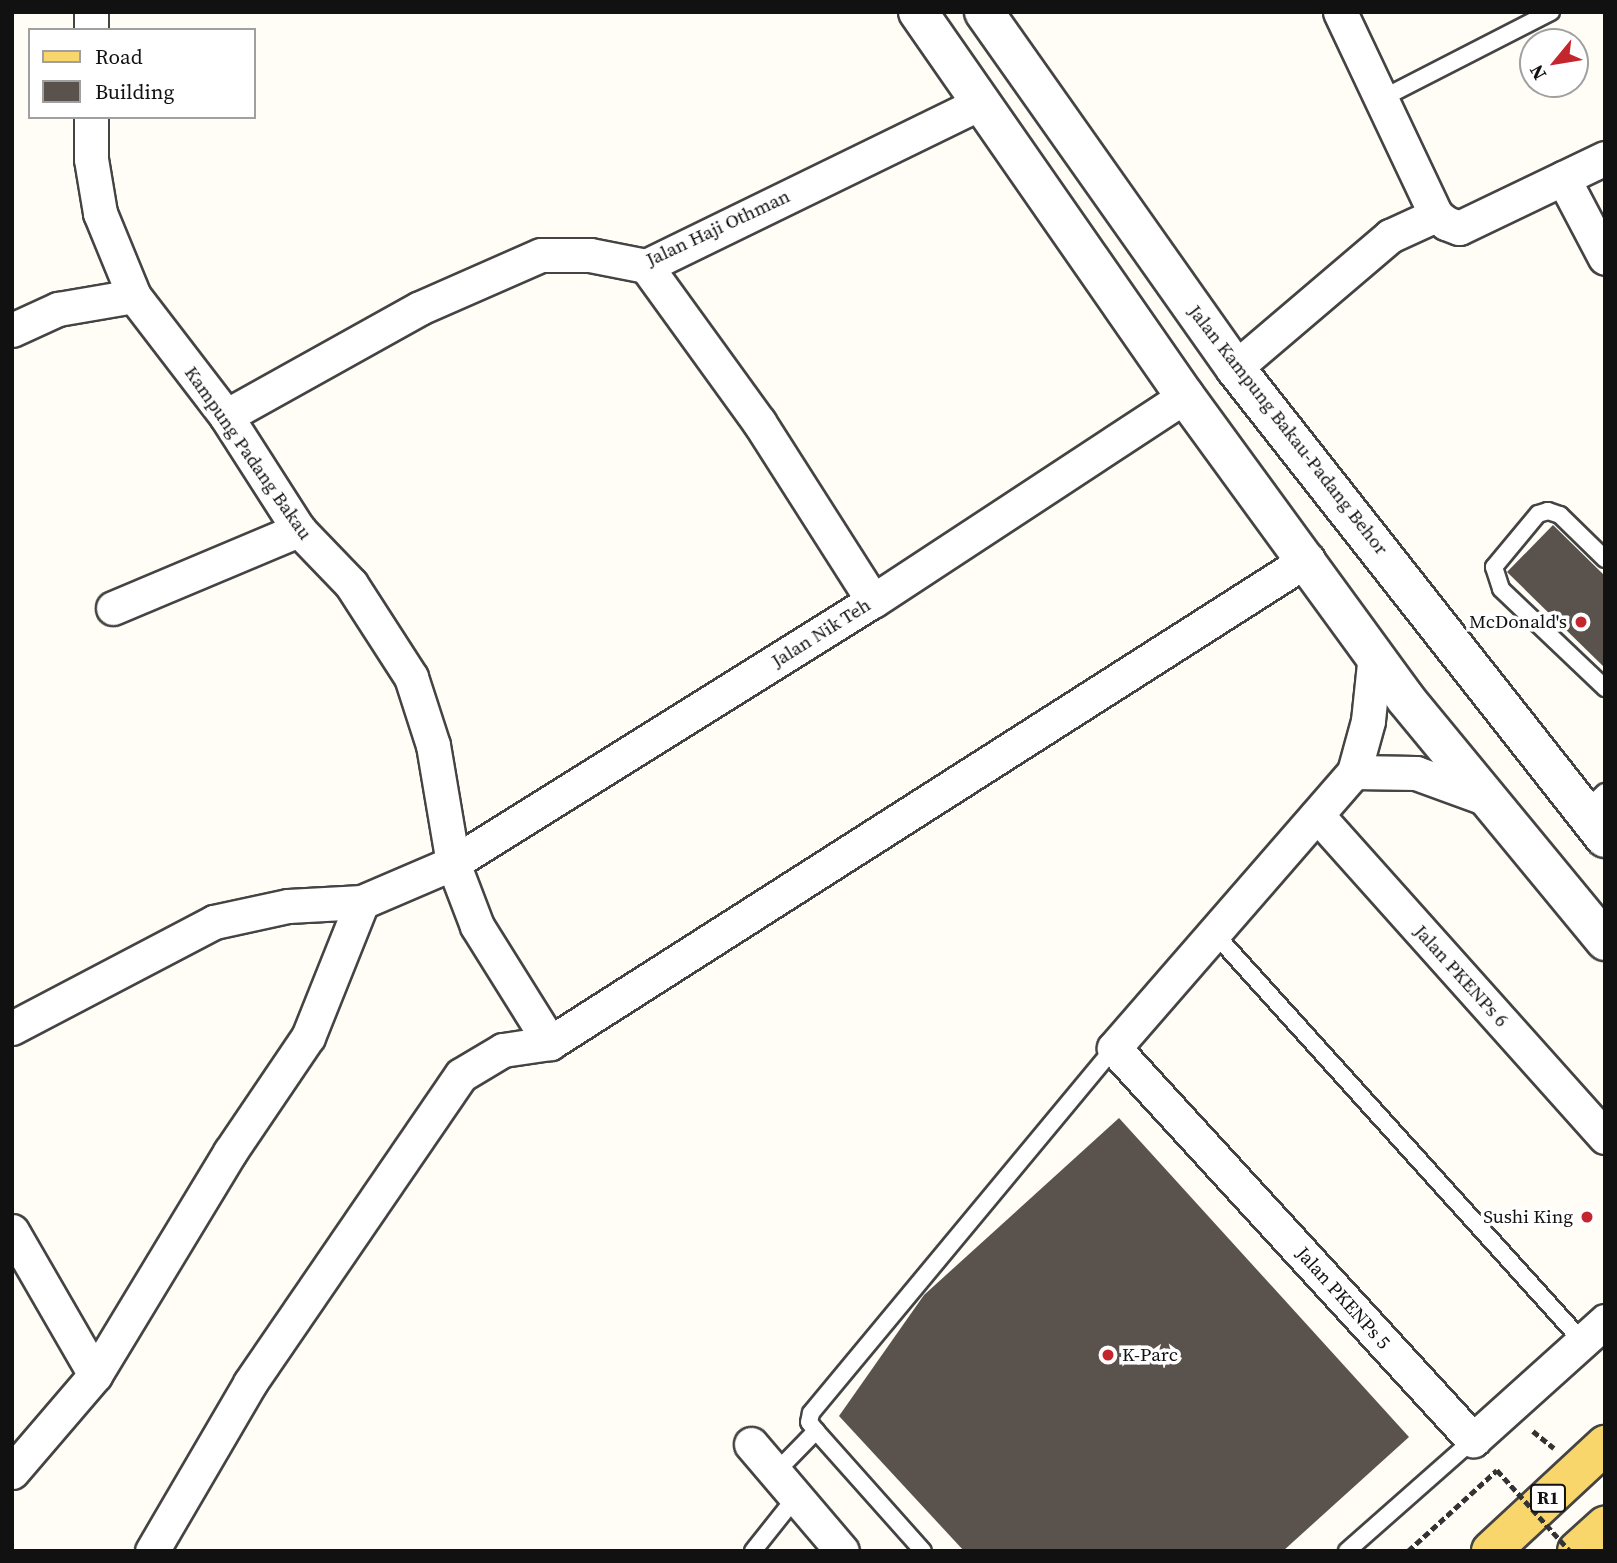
<!DOCTYPE html>
<html>
<head>
<meta charset="utf-8">
<style>
  body { margin:0 }
  #map { position:relative; width:1617px; height:1563px; overflow:hidden; background:#fffdf5; font-family:"Source Serif 4",serif }
  div>[style] { position:absolute }
  .building>* { inset:0; background:#5a524d }
  .path>* { height:4.5px; margin-top:-2.25px; transform-origin:0; background:repeating-linear-gradient(90deg,#333 0 7px,transparent 0 10.5px) }
  .roads { filter:drop-shadow(2px 0 #444) drop-shadow(-2px 0 #444) drop-shadow(0 2px #444) drop-shadow(0 -2px #444) }
  .service>* { height:16px; margin:-8px; padding:0 8px; transform-origin:8px; border-radius:8px; background:#fff }
  .minor>* { height:33px; margin:-16.5px; padding:0 16.5px; transform-origin:16.5px; border-radius:16.5px; background:#fff }
  .tertiary>* { height:38px; margin:-19px; padding:0 19px; transform-origin:19px; border-radius:19px; background:#fff }
  .primary>* { height:38px; margin:-19px; padding:0 19px; transform-origin:19px; border-radius:19px; background:#f9d66b }
  .path-bridge>* { height:4.5px; margin-top:-2.25px; transform-origin:0; background:repeating-linear-gradient(90deg,#333 0 7px,transparent 0 10.5px) }
  .dots>* { width:19px; height:19px; translate:-50% -50%; box-sizing:border-box; border:4px solid #fff; border-radius:50% }
  span { translate:-50% -50%; white-space:nowrap; text-align:center; line-height:1.15; -webkit-text-stroke:7px #fff; paint-order:stroke }
  .shield-label span { padding:2px 5px; background:#fff; border:2px solid; border-radius:5px; -webkit-text-stroke-width:0 }
  .shield-label { font-size:18px; color:#111; font-weight:700 }
  .street-label { font-size:19px; color:#111 }
  .poi-label { font-size:19px; color:#111 }
  .right { translate:-100% -50%; text-align:right }
  .left { translate:0 -50%; text-align:left }
  .frame { position:absolute; inset:0; border:14px solid #111; pointer-events:none }
  .legend { position:absolute; left:28px; top:28px; width:228px; height:91px; box-sizing:border-box; background:#fff; border:2px solid #a0a0a0; margin:0; padding:9px 12px; list-style:none; font-size:21px; color:#111 }
  .legend li { display:flex; align-items:center; gap:14px; height:35px }
  .legend b { width:35px; border:2px solid #a0a0a0 }
  .north { position:absolute; left:1519px; top:28px; width:70px; height:70px; box-sizing:border-box; background:#fff; border:2px solid #a0a0a0; border-radius:50%; rotate:240deg; font-size:19px; font-weight:700; line-height:28px; text-align:center; color:#111 }
  .north::after { content:''; display:block; margin:auto; width:24px; height:32px; background:#c4262e; clip-path:polygon(50% 0,100% 100%,50% 72%,0 100%) }
</style>
</head>
<body>
<div id="map">
  <div class="building">
    <div style="clip-path:polygon(1553px 525px,1605px 576px,1605px 668px,1507px 572px)"></div>
    <div style="clip-path:polygon(1119px 1118px,1409px 1437px,1283px 1551px,964px 1551px,839px 1416px,924px 1295px)"></div>
  </div>
  <div class="path">
    <div style="left:1533px;top:1431px;width:27px;rotate:39deg"></div>
    <div style="left:1408px;top:1551px;width:120px;rotate:-42.3deg"></div>
  </div>
  <div class="roads">
    <div class="service">
      <div style="left:1381px;top:99px;width:191px;rotate:-27.1deg"></div>
      <div style="left:1605px;top:559px;width:63px;rotate:-135.6deg"></div>
      <div style="left:1560px;top:515px;width:13px;rotate:-162deg"></div>
      <div style="left:1548px;top:511px;width:10px;rotate:163deg"></div>
      <div style="left:1538px;top:514px;width:69px;rotate:129.7deg"></div>
      <div style="left:1494px;top:567px;width:23px;rotate:72deg"></div>
      <div style="left:1501px;top:589px;width:144px;rotate:43.6deg"></div>
      <div style="left:1583px;top:813px;width:30px;rotate:-44deg"></div>
      <div style="left:1214px;top:933px;width:551px;rotate:47.94deg"></div>
      <div style="left:775px;top:1473px;width:59px;rotate:-45.7deg"></div>
      <div style="left:753px;top:1551px;width:69px;rotate:-51.5deg"></div>
      <div style="left:923px;top:1551px;width:161px;rotate:-131.7deg"></div>
      <div style="left:816px;top:1431px;width:11px;rotate:-128deg"></div>
      <div style="left:809px;top:1422px;width:9px;rotate:-77deg"></div>
      <div style="left:811px;top:1413px;width:474px;rotate:-50.3deg"></div>
      <div style="left:1347px;top:1551px;width:168px;rotate:-41.4deg"></div>
    </div>
    <div class="minor">
      <div style="left:1340px;top:12px;width:225px;rotate:64.7deg"></div>
      <div style="left:1436px;top:215px;width:13px;rotate:39deg"></div>
      <div style="left:1446px;top:223px;width:14px;rotate:21deg"></div>
      <div style="left:1459px;top:228px;width:162px;rotate:-25.6deg"></div>
      <div style="left:91px;top:30px;width:18px;rotate:-90deg"></div>
      <div style="left:91px;top:117px;width:42px;rotate:90deg"></div>
      <div style="left:91px;top:159px;width:55px;rotate:80.5deg"></div>
      <div style="left:100px;top:213px;width:90px;rotate:67.7deg"></div>
      <div style="left:134px;top:296px;width:151px;rotate:52.5deg"></div>
      <div style="left:226px;top:416px;width:135px;rotate:57.4deg"></div>
      <div style="left:299px;top:530px;width:75px;rotate:46.1deg"></div>
      <div style="left:351px;top:584px;width:111px;rotate:57.2deg"></div>
      <div style="left:411px;top:677px;width:71px;rotate:72.1deg"></div>
      <div style="left:433px;top:745px;width:120px;rotate:80.4deg"></div>
      <div style="left:453px;top:863px;width:67px;rotate:69.1deg"></div>
      <div style="left:477px;top:926px;width:138px;rotate:58deg"></div>
      <div style="left:1563px;top:178px;width:90px;rotate:62.3deg"></div>
      <div style="left:646px;top:266px;width:193px;rotate:54.1deg"></div>
      <div style="left:759px;top:422px;width:212px;rotate:57.5deg"></div>
      <div style="left:12px;top:330px;width:51px;rotate:-24.5deg"></div>
      <div style="left:58px;top:309px;width:77px;rotate:-9.7deg"></div>
      <div style="left:1235px;top:368px;width:204px;rotate:-40.4deg"></div>
      <div style="left:1390px;top:236px;width:51px;rotate:-24.5deg"></div>
      <div style="left:226px;top:416px;width:222px;rotate:-29.1deg"></div>
      <div style="left:420px;top:308px;width:132px;rotate:-23.7deg"></div>
      <div style="left:541px;top:255px;width:49px"></div>
      <div style="left:590px;top:255px;width:57px;rotate:11.1deg"></div>
      <div style="left:646px;top:266px;width:369px;rotate:-26deg"></div>
      <div style="left:113px;top:608px;width:202px;rotate:-22.8deg"></div>
      <div style="left:1375px;top:654px;width:67px;rotate:96deg"></div>
      <div style="left:1368px;top:721px;width:53px;rotate:105.4deg"></div>
      <div style="left:1354px;top:772px;width:366px;rotate:131deg"></div>
      <div style="left:1114px;top:1048px;width:532px;rotate:47.52deg"></div>
      <div style="left:1473px;top:1440px;width:178px;rotate:-42deg"></div>
      <div style="left:1354px;top:772px;width:62px;rotate:0.9deg"></div>
      <div style="left:1416px;top:773px;width:76px;rotate:20.1deg"></div>
      <div style="left:1317px;top:815px;width:432px;rotate:48.2deg"></div>
      <div style="left:12px;top:1028px;width:228px;rotate:-27.7deg"></div>
      <div style="left:214px;top:922px;width:76px;rotate:-12.2deg"></div>
      <div style="left:288px;top:906px;width:74px;rotate:-3.1deg"></div>
      <div style="left:362px;top:902px;width:99px;rotate:-23.2deg"></div>
      <div style="left:453px;top:863px;width:495px;rotate:-32deg"></div>
      <div style="left:873px;top:601px;width:373px;rotate:-33.3deg"></div>
      <div style="left:12px;top:1231px;width:166px;rotate:60deg"></div>
      <div style="left:751px;top:1444px;width:140px;rotate:49.6deg"></div>
      <div style="left:12px;top:1472px;width:128px;rotate:-49.4deg"></div>
      <div style="left:95px;top:1375px;width:261px;rotate:-58.8deg"></div>
      <div style="left:230px;top:1152px;width:139px;rotate:-55.9deg"></div>
      <div style="left:308px;top:1037px;width:145px;rotate:-68.2deg"></div>
      <div style="left:152px;top:1551px;width:194px;rotate:-59.7deg"></div>
      <div style="left:250px;top:1383px;width:373px;rotate:-55.6deg"></div>
      <div style="left:461px;top:1075px;width:49px;rotate:-30.8deg"></div>
      <div style="left:503px;top:1050px;width:48px;rotate:-8.5deg"></div>
      <div style="left:550px;top:1043px;width:899px;rotate:-32.56deg"></div>
    </div>
    <div class="tertiary">
      <div style="left:918px;top:12px;width:468px;rotate:55.2deg"></div>
      <div style="left:1185px;top:396px;width:374px;rotate:53.9deg"></div>
      <div style="left:1405px;top:698px;width:315px;rotate:50.5deg"></div>
      <div style="left:984px;top:12px;width:436px;rotate:54.8deg"></div>
      <div style="left:1235px;top:368px;width:598px;rotate:51.79deg"></div>
    </div>
    <div class="primary">
      <div style="left:1491px;top:1551px;width:156px;rotate:-42.9deg"></div>
      <div style="left:1577px;top:1551px;width:38px;rotate:-42deg"></div>
    </div>
  </div>
  <div class="path-bridge">
    <div style="left:1497px;top:1470px;width:109px;rotate:48deg"></div>
  </div>
  <div class="dots">
    <div style="left:1581px;top:622px;background:#c4262e"></div>
    <div style="left:1587px;top:1217px;background:#c4262e"></div>
    <div style="left:1108px;top:1355px;background:#c4262e"></div>
  </div>
  <div class="shield-label">
    <span style="left:1548px;top:1498px">R1</span>
  </div>
  <div class="street-label">
    <span style="left:718px;top:228px;rotate:-25deg">Jalan Haji Othman</span>
    <span style="left:1288px;top:430px;rotate:52deg">Jalan Kampung Bakau-Padang Behor</span>
    <span style="left:248px;top:453px;rotate:55deg">Kampung Padang Bakau</span>
    <span style="left:821px;top:633px;rotate:-32deg">Jalan Nik Teh</span>
    <span style="left:1461px;top:976px;rotate:48deg">Jalan PKENPs 6</span>
    <span style="left:1343px;top:1298px;rotate:48deg">Jalan PKENPs 5</span>
  </div>
  <div class="poi-label">
    <span class="right" style="left:1567px;top:622px">McDonald's</span>
    <span class="right" style="left:1573px;top:1217px">Sushi King</span>
    <span class="left" style="left:1122px;top:1355px">K-Parc</span>
  </div>
  <div class="frame"></div>
  <ul class="legend">
  <li><b style="height:9px;background:#f9d66b"></b>Road</li>
  <li><b style="height:19px;background:#5a524d"></b>Building</li>
  </ul>
  <div class="north">N</div>
</div>
</body>
</html>
